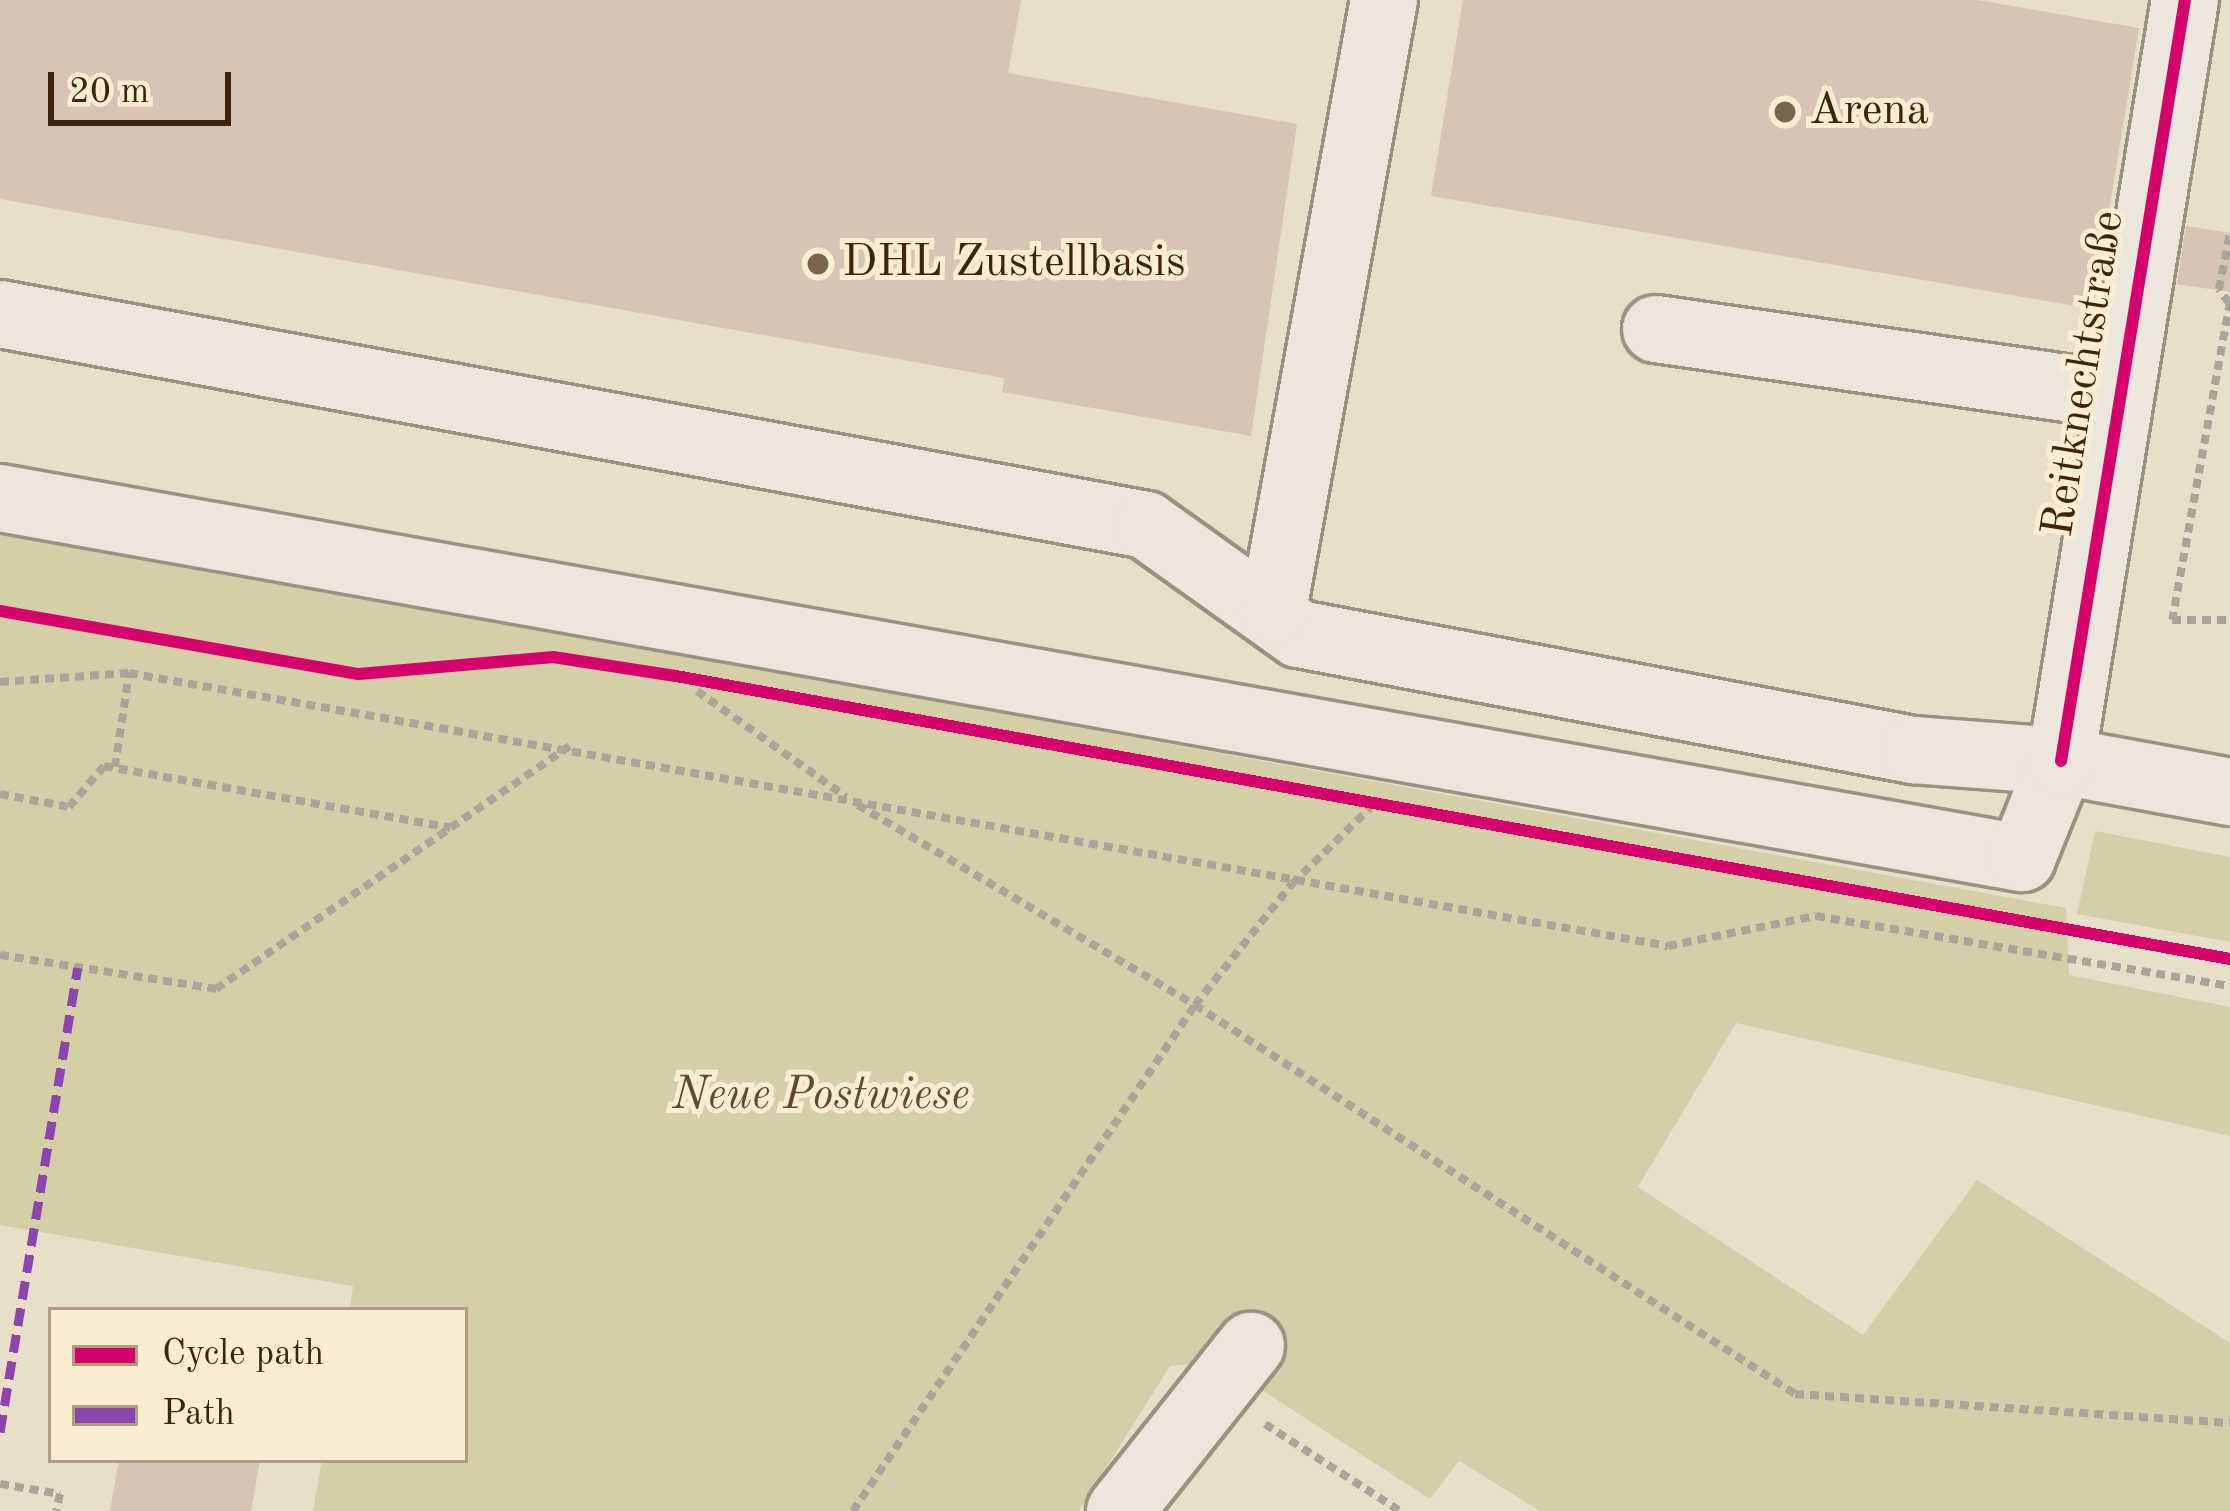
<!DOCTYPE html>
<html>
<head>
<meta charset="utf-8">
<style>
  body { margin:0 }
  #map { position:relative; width:2230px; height:1511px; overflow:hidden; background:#e9dec7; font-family:"Old Standard TT",serif }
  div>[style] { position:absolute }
  .green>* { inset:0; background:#d4cfa6 }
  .building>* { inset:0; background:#d6c5b4 }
  .path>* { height:8px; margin-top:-4px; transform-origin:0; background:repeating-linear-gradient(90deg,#aca499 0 9px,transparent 0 15px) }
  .roads { filter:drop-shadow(3px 0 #9b9181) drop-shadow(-3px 0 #9b9181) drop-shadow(0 3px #9b9181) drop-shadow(0 -3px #9b9181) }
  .minor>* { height:66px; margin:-33px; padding:0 33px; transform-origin:33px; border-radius:33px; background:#ece6db }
  .quiet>* { height:9px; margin-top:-4.5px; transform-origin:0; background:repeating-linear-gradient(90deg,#8e44ad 0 18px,transparent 0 27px) }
  .cycleway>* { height:12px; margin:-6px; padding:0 6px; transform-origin:6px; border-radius:6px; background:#d6006c }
  .dots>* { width:33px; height:33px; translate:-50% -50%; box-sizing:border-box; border:6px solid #faedd2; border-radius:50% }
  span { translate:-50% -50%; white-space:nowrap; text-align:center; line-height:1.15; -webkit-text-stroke:10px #faedd2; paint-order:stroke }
  .poi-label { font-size:45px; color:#40230b }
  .left { translate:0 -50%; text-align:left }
  .street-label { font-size:45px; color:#40230b }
  .park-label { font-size:45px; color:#614b2b; font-style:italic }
  .legend { position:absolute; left:48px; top:1307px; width:420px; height:156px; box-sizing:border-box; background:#faedd2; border:3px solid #b09c82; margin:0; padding:15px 21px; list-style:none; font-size:36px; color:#40230b }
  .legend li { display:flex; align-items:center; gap:24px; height:60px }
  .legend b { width:60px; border:3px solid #b09c82 }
  .scale { position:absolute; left:48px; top:72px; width:183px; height:54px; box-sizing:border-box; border:6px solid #40230b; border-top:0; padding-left:15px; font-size:36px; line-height:42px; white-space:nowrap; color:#40230b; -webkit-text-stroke:9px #faedd2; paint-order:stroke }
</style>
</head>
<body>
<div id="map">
  <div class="green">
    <div style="clip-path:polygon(0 530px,2066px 908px,2069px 975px,2230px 1007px,2230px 1136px,1736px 1023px,1638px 1187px,1863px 1335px,1977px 1180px,2230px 1343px,2230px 1511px,1540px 1511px,1459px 1461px,1430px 1499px,1259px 1388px,1199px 1363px,1170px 1366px,1079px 1511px,313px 1511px,322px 1460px,465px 1460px,465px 1310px,350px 1310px,353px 1286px,0 1225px)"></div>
    <div style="clip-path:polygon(2095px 831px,2230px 857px,2230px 942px,2077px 914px)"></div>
  </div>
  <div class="building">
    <div style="clip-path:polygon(0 0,1021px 0,1008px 73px,1297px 124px,1251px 436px,1002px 392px,1004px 378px,0 199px)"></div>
    <div style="clip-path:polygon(1463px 0,1978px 0,2139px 28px,2093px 309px,1431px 196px)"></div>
    <div style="clip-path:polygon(2186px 226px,2230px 233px,2230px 292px,2177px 284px)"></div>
    <div style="clip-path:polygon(119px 1460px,260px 1460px,251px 1511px,110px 1511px)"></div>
  </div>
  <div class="path">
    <div style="left:2230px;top:302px;width:323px;rotate:100.3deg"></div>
    <div style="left:2172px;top:620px;width:58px"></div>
    <div style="left:2229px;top:303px;width:17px;rotate:-126deg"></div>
    <div style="left:2219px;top:289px;width:57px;rotate:-78.9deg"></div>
    <div style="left:0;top:682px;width:129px;rotate:-4deg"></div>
    <div style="left:129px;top:673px;width:1563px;rotate:10.06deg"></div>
    <div style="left:1668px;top:946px;width:151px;rotate:-11.5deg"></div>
    <div style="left:1816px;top:916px;width:420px;rotate:9.6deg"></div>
    <div style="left:697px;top:691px;width:183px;rotate:35.4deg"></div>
    <div style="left:115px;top:767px;width:95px;rotate:-81.5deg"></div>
    <div style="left:0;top:794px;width:70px;rotate:10.7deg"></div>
    <div style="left:69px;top:807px;width:54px;rotate:-49.5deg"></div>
    <div style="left:104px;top:766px;width:352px;rotate:10.1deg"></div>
    <div style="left:858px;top:805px;width:392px;rotate:30.7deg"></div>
    <div style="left:1195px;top:1005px;width:715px;rotate:32.96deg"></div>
    <div style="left:1795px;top:1394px;width:436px;rotate:3.8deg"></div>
    <div style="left:0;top:955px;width:219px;rotate:8.9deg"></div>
    <div style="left:216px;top:989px;width:429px;rotate:-34.5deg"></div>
    <div style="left:1265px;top:1424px;width:161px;rotate:32.8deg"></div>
    <div style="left:0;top:1484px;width:61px;rotate:9.5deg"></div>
    <div style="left:60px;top:1494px;width:17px;rotate:103deg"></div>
    <div style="left:853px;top:1511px;width:611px;rotate:-55.95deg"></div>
    <div style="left:1195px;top:1005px;width:155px;rotate:-51.3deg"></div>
    <div style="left:1292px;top:884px;width:109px;rotate:-44.3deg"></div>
  </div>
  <div class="roads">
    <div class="minor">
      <div style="left:0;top:314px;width:1165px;rotate:10.43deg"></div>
      <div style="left:1146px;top:525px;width:188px;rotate:35.5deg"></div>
      <div style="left:1299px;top:634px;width:625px;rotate:10.7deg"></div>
      <div style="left:1913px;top:750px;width:148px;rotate:4.3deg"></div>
      <div style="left:2061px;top:761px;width:172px;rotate:10.4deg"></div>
      <div style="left:1656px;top:329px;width:465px;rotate:8.2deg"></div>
      <div style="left:0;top:498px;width:2054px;rotate:10.1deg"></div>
      <div style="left:2022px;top:858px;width:105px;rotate:-68.1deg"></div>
      <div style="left:2061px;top:761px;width:771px;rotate:-80.75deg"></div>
      <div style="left:1273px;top:610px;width:620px;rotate:-79.69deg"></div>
      <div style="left:1120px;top:1511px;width:211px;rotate:-51.6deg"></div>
    </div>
  </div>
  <div class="quiet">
    <div style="left:0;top:1432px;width:471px;rotate:-80.5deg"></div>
  </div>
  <div class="cycleway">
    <div style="left:0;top:611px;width:364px;rotate:10deg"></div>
    <div style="left:359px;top:674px;width:195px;rotate:-5deg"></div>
    <div style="left:553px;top:657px;width:124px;rotate:8.8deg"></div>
    <div style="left:676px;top:676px;width:1580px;rotate:10.32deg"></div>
    <div style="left:2061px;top:761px;width:771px;rotate:-80.75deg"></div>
  </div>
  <div class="dots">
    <div style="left:1785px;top:112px;background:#7b644d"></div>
    <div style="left:818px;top:264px;background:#7b644d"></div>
  </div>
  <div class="poi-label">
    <span class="left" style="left:1809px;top:112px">Arena</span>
    <span class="left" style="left:842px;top:264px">DHL Zustellbasis</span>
  </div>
  <div class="street-label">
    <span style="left:2085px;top:374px;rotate:-81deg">Reitknechtstraße</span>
  </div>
  <div class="park-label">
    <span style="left:821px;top:1097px">Neue Postwiese</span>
  </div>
  <ul class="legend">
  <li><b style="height:15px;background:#d6006c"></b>Cycle path</li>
  <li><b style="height:15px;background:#8e44ad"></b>Path</li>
  </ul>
  <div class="scale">20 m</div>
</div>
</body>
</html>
